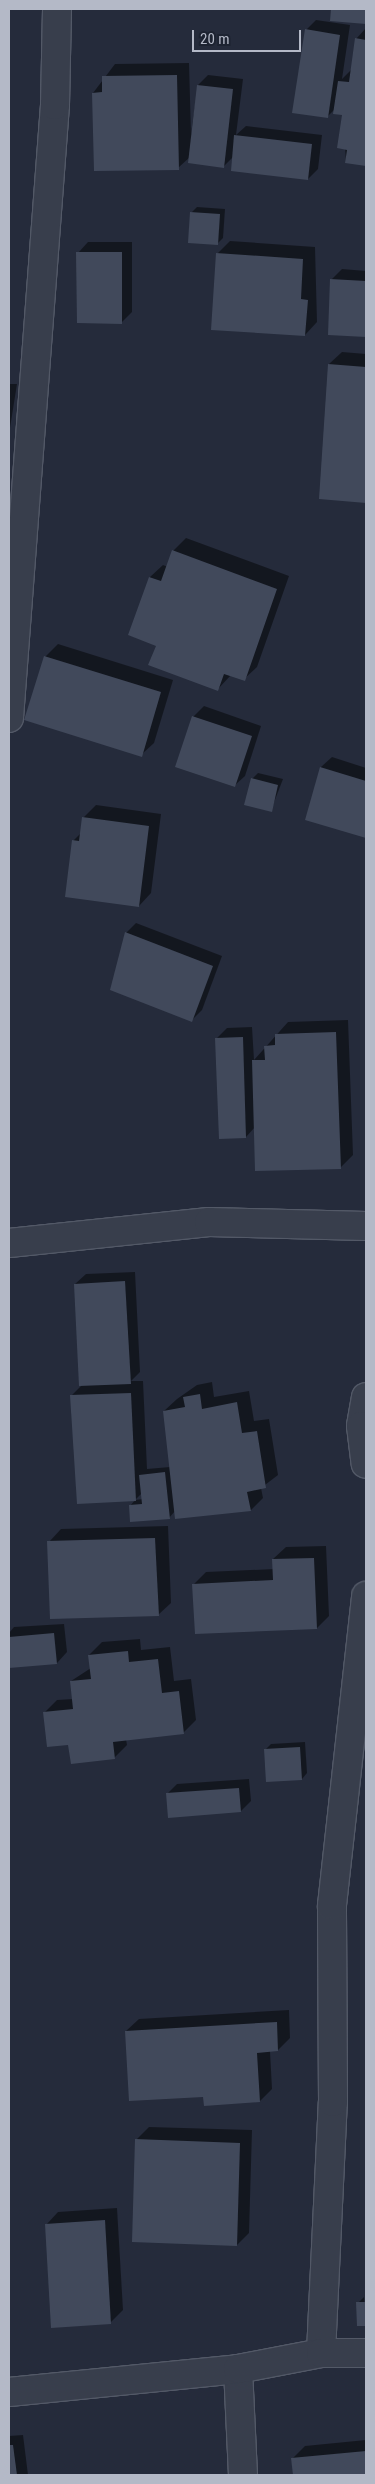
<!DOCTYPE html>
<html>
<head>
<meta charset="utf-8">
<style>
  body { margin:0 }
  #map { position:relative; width:375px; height:2484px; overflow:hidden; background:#252b3b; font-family:"Roboto Condensed",sans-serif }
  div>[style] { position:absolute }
  .shadow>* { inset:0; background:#0007 }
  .building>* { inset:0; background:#41495b }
  .roads { filter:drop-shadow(1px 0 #535967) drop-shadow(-1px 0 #535967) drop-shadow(0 1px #535967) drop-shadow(0 -1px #535967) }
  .street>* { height:28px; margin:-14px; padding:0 14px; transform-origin:14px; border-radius:14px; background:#383e4c }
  span { translate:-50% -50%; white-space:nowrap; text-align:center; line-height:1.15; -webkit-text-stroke:4px #1d2331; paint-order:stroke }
  .frame { position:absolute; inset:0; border:10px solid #b4b9c7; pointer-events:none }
  .scale { position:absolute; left:192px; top:30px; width:109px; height:22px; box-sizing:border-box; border:2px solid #b4b9c7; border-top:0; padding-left:6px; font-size:15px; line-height:18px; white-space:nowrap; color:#b4b9c7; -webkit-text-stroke:4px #1d2331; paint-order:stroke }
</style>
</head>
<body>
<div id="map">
  <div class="shadow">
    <div style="clip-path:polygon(316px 20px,350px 25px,342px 79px,352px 69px,356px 39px,366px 28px,366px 165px,346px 162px,343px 114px,335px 109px,327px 117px,306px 30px)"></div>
    <div style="clip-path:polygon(189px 63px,191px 134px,198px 85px,208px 75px,243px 79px,236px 135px,246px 126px,322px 135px,318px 169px,308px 179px,233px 157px,224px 166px,190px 157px,178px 168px,93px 93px,115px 64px)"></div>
    <div style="clip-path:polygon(197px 207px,225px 209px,223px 238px,217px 244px,191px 213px)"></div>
    <div style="clip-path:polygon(230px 241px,315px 247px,317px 322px,305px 335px,217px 254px)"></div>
    <div style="clip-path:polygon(88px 242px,132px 242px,132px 312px,122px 322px,78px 253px)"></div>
    <div style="clip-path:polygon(342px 269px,366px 271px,366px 335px,329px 333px,331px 280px)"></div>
    <div style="clip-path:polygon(342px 352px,366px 354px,366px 502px,320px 498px,329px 364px)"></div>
    <div style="clip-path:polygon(9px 384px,17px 384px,9px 434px)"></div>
    <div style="clip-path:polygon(186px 538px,289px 576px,257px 667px,244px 679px,231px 675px,218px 689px,157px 645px,129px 635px,150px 577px,163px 565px,168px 567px,173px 551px)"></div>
    <div style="clip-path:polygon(58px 644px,173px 680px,154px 743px,141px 755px,45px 657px)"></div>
    <div style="clip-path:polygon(204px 706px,261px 726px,245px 776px,234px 786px,193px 717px)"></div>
    <div style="clip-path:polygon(332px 757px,366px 768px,366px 837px,306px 819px,321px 767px)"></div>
    <div style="clip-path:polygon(258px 773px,283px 779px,271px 810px,252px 779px)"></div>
    <div style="clip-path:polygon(96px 805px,161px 814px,151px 893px,139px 906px,73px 841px,81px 833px,83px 818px)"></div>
    <div style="clip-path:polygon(136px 923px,222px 956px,202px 1010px,192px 1020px,126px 933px)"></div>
    <div style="clip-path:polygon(348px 1020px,353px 1155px,340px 1168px,255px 1127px,246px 1137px,217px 1038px,227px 1028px,252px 1027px,254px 1060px,288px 1022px)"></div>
    <div style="clip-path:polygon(evenodd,135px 1272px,140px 1372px,131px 1381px,143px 1381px,147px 1469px,170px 1467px,164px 1411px,177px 1399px,197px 1385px,212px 1382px,214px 1397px,249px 1391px,254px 1421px,269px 1419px,278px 1475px,261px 1488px,263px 1498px,251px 1510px,175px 1511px,169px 1518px,130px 1506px,135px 1500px,71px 1396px,82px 1385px,75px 1284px,86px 1274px,135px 1272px,142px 1493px,143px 1499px,135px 1500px,142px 1493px)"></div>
    <div style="clip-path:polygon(168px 1526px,171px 1603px,158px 1615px,49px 1542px,61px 1529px)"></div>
    <div style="clip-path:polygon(326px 1546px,329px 1616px,317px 1628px,194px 1584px,206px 1572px,274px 1569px,273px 1559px,286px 1547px)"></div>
    <div style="clip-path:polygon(64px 1624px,67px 1652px,57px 1663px,9px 1667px,9px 1633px,14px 1627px)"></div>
    <div style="clip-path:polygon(140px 1639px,141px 1650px,170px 1647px,174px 1681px,191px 1679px,196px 1720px,183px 1733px,126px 1739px,127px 1745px,114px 1758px,69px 1744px,44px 1713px,57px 1700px,73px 1699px,71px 1681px,91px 1668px,89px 1655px,102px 1642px)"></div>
    <div style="clip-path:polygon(305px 1742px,307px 1773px,302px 1779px,265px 1750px,271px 1744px)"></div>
    <div style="clip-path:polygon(249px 1779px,251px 1801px,241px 1811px,167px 1794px,177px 1784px)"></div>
    <div style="clip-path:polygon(289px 2010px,290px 2038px,278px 2050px,270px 2051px,272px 2089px,260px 2101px,204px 2095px,126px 2031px,139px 2019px)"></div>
    <div style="clip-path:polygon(149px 2127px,252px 2130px,249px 2233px,237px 2245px,137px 2139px)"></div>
    <div style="clip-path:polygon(117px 2208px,123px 2310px,111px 2322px,46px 2225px,58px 2212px)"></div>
    <div style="clip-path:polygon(364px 2297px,366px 2325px,358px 2325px,358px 2303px)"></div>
    <div style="clip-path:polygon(23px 2435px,28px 2475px,9px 2475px,9px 2436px)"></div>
    <div style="clip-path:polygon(366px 2440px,366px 2475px,294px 2475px,292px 2459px,305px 2446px)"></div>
  </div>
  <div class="building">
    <div style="clip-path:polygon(331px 9px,366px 9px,366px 24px,330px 21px)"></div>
    <div style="clip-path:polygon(305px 29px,340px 35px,328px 118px,292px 113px)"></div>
    <div style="clip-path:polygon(355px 38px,366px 40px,366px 166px,345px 163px,347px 150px,337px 148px,342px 115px,333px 114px,338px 81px,349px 82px)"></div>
    <div style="clip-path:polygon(177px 75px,179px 170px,94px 171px,92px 93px,102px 92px,102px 76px)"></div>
    <div style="clip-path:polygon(197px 85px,233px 89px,224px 168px,188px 163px)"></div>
    <div style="clip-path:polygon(234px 135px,312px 144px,308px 180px,231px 171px)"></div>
    <div style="clip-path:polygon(190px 212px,220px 214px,218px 245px,188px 243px)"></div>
    <div style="clip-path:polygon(76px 252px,122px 252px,122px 324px,77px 323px)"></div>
    <div style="clip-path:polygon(216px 253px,303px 259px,301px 299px,308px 300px,305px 336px,211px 330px)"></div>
    <div style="clip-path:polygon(330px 279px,366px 281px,366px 337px,328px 335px)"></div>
    <div style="clip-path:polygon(328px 364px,366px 367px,366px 503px,319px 499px)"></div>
    <div style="clip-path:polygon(172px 550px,277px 589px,245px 681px,224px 674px,218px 691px,148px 665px,156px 646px,128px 635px,149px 577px,161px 581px)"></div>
    <div style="clip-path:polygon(44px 656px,161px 692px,142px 757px,24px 720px)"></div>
    <div style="clip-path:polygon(192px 716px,252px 736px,235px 787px,175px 767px)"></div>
    <div style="clip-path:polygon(320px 767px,366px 781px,366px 838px,305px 820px)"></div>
    <div style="clip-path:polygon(251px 778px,278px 785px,272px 812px,244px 805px)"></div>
    <div style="clip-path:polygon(82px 817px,149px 826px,139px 907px,65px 897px,72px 840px,79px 841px)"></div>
    <div style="clip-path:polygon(125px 932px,213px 966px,192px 1022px,110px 990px)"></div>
    <div style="clip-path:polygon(336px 1032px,341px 1169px,255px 1171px,252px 1060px,265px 1060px,264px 1046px,275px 1045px,275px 1034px)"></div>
    <div style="clip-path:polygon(243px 1037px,246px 1138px,219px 1139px,215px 1038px)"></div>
    <div style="clip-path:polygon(125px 1281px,131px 1384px,79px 1386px,74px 1284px)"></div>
    <div style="clip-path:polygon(131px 1393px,136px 1501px,77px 1504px,70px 1395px)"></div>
    <div style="clip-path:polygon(200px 1394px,202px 1409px,237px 1402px,242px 1433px,257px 1431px,266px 1488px,247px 1492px,251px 1511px,175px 1519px,163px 1411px,185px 1407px,183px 1397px)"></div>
    <div style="clip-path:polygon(165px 1472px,170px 1519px,130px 1522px,129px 1505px,142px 1504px,139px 1475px)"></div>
    <div style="clip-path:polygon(155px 1538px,159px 1616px,50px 1619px,47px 1541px)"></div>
    <div style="clip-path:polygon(314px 1558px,317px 1629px,195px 1634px,192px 1584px,273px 1580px,272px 1559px)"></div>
    <div style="clip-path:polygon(54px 1633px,57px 1664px,9px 1668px,9px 1637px)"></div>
    <div style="clip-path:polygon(128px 1651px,129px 1662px,158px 1659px,162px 1693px,179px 1691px,184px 1734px,113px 1742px,115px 1759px,71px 1764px,68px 1745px,47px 1747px,43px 1712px,73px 1709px,70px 1681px,91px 1679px,88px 1655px)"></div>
    <div style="clip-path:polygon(300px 1747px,302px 1780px,266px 1782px,264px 1749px)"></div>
    <div style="clip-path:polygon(239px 1788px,241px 1812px,168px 1818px,166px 1793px)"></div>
    <div style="clip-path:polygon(277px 2022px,278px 2051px,257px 2053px,260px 2102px,204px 2106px,203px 2097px,129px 2101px,125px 2031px)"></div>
    <div style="clip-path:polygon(135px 2139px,240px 2143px,237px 2246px,132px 2242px)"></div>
    <div style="clip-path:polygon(105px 2220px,111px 2324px,51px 2328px,45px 2224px)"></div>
    <div style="clip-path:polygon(356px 2302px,366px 2302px,366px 2326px,357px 2326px)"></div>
    <div style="clip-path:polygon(9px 2445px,13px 2445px,17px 2475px,9px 2475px)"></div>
    <div style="clip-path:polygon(366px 2451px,366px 2475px,293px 2475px,291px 2458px)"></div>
  </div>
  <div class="roads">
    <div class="street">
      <div style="left:9px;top:718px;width:615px;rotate:-85.71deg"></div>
      <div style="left:55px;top:105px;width:96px;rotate:-88.8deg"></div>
      <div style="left:9px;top:1243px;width:201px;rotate:-6deg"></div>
      <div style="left:209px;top:1222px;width:157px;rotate:1.5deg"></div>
      <div style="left:366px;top:1397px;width:29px;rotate:100deg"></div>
      <div style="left:361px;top:1426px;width:38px;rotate:83deg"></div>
      <div style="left:321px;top:2353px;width:251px;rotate:-87.3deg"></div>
      <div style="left:333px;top:2102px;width:197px;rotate:-90.3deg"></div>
      <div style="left:332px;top:1905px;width:311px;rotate:-83.7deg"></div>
      <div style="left:238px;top:2369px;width:106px;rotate:87.3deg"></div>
      <div style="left:9px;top:2392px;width:230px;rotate:-5.7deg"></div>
      <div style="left:238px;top:2369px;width:85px;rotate:-10.9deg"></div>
      <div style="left:321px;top:2353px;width:45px"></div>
    </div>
  </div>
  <div class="frame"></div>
  <div class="scale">20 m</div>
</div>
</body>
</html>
